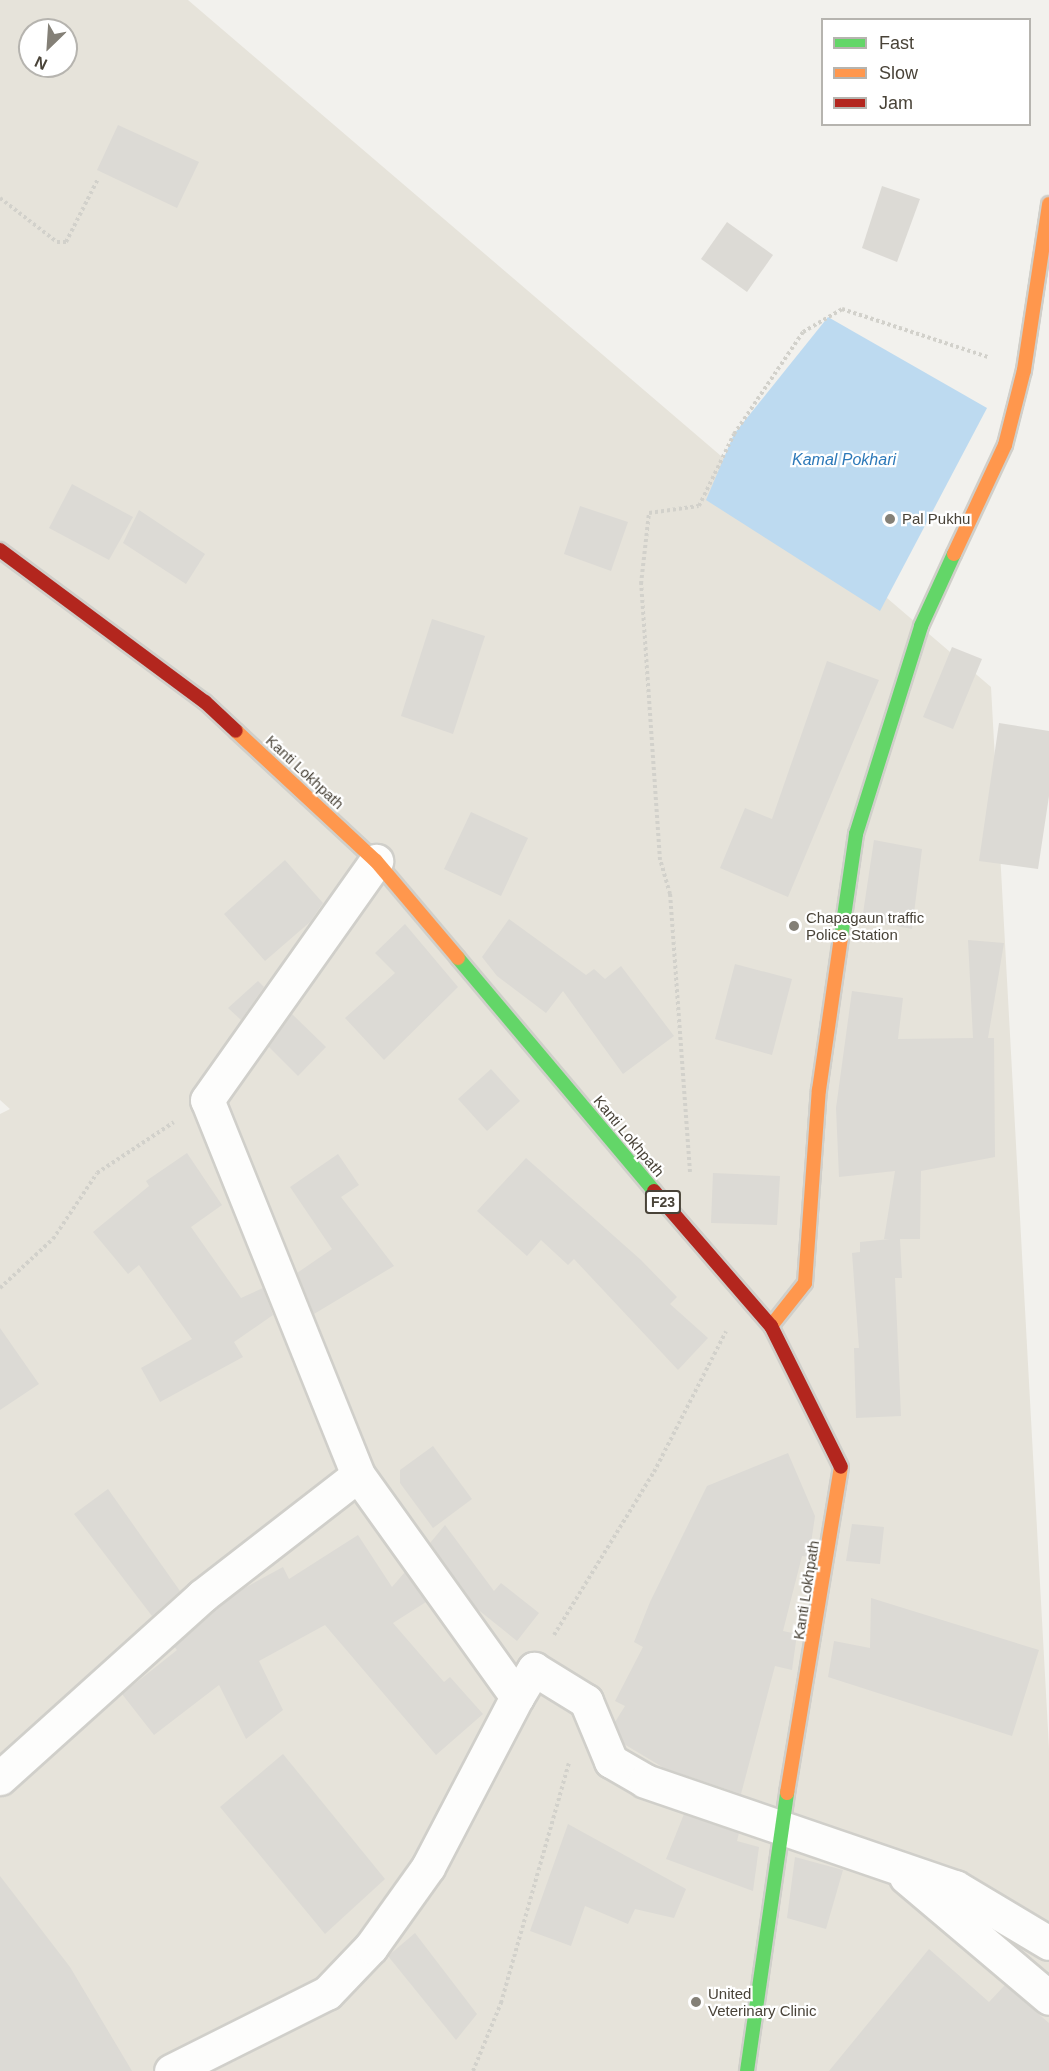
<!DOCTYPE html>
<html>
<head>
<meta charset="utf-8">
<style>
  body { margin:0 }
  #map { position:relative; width:1049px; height:2071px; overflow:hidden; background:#f2f1ed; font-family:Helvetica,sans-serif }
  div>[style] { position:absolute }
  .residential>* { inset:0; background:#e6e3da }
  .water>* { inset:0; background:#bddaf0 }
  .building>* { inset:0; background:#dcdad5 }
  .path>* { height:4px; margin-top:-2px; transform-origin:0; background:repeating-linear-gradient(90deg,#d2d1cb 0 3px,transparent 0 6px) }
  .roads { filter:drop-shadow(2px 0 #d0cfca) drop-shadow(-2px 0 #d0cfca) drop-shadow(0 2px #d0cfca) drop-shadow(0 -2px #d0cfca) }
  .street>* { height:33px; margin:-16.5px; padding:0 16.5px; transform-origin:16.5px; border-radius:16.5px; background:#fdfdfc }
  .fast>* { height:14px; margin:-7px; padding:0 7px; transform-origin:7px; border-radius:7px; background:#63d668 }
  .slow>* { height:14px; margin:-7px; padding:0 7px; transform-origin:7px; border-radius:7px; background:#ff974d }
  .jam>* { height:14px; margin:-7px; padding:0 7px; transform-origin:7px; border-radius:7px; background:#b3261e }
  .dots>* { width:16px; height:16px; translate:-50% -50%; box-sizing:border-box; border:3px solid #fff; border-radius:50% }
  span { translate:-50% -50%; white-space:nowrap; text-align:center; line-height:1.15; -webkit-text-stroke:4.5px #fff; paint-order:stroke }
  .shield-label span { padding:2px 4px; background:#fff; border:2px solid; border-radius:4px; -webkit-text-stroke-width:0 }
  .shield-label { font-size:14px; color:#494338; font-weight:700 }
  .poi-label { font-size:15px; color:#494338 }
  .left { translate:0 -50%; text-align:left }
  .street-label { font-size:15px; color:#494338 }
  .water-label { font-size:16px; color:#2d79b9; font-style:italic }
  .legend { position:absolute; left:821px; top:18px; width:210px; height:108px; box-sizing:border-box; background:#fff; border:2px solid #b6b4af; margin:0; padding:8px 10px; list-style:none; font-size:18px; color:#494338 }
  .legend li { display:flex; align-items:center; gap:12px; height:30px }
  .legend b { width:30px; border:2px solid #b6b4af }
  .north { position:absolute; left:18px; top:18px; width:60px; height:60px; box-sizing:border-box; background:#fff; border:2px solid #b6b4af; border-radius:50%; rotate:205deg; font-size:16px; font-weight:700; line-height:24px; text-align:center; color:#494338 }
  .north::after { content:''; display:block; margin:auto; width:21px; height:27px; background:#848077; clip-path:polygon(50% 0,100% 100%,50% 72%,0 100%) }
</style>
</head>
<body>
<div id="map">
  <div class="residential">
    <div style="clip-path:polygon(evenodd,0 0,188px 0,991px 687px,1049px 1748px,1049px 2071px,0 2071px,0 1114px,10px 1109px,0 1100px,0 0,30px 30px,66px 30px,66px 66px,30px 66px,30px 30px)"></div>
  </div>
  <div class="water">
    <div style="clip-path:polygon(828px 317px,987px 408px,880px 611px,706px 500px,734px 434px)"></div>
  </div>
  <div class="building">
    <div style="clip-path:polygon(118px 125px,199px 162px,177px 208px,97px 170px)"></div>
    <div style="clip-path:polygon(882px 186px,920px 199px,897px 262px,862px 248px)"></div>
    <div style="clip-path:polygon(727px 222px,773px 255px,747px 292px,701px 259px)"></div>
    <div style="clip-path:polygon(72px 484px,133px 517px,109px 560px,49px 528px)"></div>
    <div style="clip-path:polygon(580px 506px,628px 522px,611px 571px,564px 554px)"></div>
    <div style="clip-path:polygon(139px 510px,205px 554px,186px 584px,123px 543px)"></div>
    <div style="clip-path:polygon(432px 619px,485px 636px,453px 734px,401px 716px)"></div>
    <div style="clip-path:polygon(952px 647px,982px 659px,953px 729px,923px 717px)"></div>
    <div style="clip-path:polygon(827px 661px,879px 680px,788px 897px,720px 868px,745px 808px,772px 819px)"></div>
    <div style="clip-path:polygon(999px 723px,1049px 731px,1049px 796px,1038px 869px,979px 861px)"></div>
    <div style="clip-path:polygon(471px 812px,528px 838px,501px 896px,444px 869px)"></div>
    <div style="clip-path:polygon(874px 840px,922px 849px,912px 929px,862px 920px)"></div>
    <div style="clip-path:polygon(285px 860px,323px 903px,310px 922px,265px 961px,224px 914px)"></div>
    <div style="clip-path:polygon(509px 919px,586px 975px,594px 969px,605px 979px,621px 966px,674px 1036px,623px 1074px,563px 991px,546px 1013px,497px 976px,482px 957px)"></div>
    <div style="clip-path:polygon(405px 924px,458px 987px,384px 1060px,345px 1018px,395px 973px,375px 953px)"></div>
    <div style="clip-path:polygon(968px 940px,1004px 943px,988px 1038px,994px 1038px,995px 1157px,921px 1171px,920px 1239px,900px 1239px,902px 1278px,895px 1278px,901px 1416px,856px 1418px,854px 1348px,859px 1348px,852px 1253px,860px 1252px,860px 1242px,890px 1239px,884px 1239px,895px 1171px,839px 1177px,836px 1108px,852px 991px,903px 998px,898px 1039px,973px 1038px)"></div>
    <div style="clip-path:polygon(735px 964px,792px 979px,772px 1055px,715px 1039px)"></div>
    <div style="clip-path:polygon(258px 981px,264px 987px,241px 1020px,228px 1008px)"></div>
    <div style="clip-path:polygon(291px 1013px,326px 1047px,298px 1076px,268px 1046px)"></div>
    <div style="clip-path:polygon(491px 1069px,520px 1101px,487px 1131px,458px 1099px)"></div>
    <div style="clip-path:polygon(187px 1153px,222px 1205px,191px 1227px,241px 1298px,263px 1288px,273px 1315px,234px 1342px,243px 1357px,160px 1402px,141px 1368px,192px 1339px,139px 1265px,128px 1274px,93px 1232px,149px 1186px,146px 1181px)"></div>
    <div style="clip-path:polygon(338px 1154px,359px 1185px,341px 1197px,394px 1266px,314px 1314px,297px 1273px,332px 1249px,290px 1187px)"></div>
    <div style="clip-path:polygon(526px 1158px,641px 1260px,677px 1297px,670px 1304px,708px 1338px,678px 1370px,574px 1259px,568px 1265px,541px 1240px,527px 1256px,477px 1211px)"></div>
    <div style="clip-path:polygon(713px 1173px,780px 1176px,777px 1225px,711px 1223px)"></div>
    <div style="clip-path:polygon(0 1328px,39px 1384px,0 1410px)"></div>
    <div style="clip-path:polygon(433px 1446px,472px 1499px,433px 1528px,400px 1483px,400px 1470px)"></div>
    <div style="clip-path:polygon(788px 1453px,815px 1516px,809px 1557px,802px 1556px,783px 1631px,797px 1634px,792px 1670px,775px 1666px,741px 1794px,664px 1768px,624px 1744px,615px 1722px,625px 1706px,615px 1701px,643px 1647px,634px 1642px,650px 1602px,707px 1486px)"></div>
    <div style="clip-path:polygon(108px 1489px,180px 1591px,152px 1616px,74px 1514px)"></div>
    <div style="clip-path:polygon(852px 1524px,884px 1527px,880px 1564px,846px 1561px)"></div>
    <div style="clip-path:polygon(445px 1525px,494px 1591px,501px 1583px,539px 1613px,517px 1641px,476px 1608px,430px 1543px)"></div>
    <div style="clip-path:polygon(358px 1535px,392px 1587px,405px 1572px,426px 1602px,393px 1623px,444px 1682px,450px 1677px,483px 1714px,436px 1755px,325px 1625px,259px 1661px,283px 1710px,246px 1739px,219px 1685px,154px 1735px,122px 1694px,177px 1650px,174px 1646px,239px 1591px,283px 1567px,289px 1579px)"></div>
    <div style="clip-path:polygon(871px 1598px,1039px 1650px,1012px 1736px,828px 1677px,834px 1641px,870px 1648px)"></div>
    <div style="clip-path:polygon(283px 1754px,385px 1879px,325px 1934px,220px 1807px)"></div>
    <div style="clip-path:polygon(684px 1814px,739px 1833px,737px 1841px,759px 1847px,753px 1891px,666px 1859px)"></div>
    <div style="clip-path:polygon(568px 1824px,686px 1889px,674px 1918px,635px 1909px,628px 1924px,585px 1906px,571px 1946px,530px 1931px)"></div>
    <div style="clip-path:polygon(795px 1857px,843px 1870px,826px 1929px,787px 1918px)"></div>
    <div style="clip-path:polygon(0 1876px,70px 1967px,132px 2071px,0 2071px)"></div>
    <div style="clip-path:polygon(415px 1933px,477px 2014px,456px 2040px,388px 1956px)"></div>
    <div style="clip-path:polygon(929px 1949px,989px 2002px,1005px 1985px,1049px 2023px,1049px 2071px,829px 2071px)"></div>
  </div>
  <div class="path">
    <div style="left:0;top:198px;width:72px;rotate:37.7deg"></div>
    <div style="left:57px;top:242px;width:9px"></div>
    <div style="left:66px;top:242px;width:71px;rotate:-63.1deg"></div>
    <div style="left:690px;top:1172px;width:279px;rotate:-94.1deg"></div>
    <div style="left:670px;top:894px;width:35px;rotate:-106deg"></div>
    <div style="left:660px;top:860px;width:277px;rotate:-93.9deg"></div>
    <div style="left:641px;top:584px;width:71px;rotate:-83.6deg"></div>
    <div style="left:649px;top:513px;width:50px;rotate:-8deg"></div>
    <div style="left:699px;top:506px;width:80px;rotate:-64.1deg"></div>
    <div style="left:734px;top:434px;width:123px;rotate:-55.9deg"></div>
    <div style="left:803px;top:332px;width:45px;rotate:-30.5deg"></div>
    <div style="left:842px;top:309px;width:154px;rotate:18.2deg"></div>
    <div style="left:0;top:1288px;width:72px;rotate:-42.8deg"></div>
    <div style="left:53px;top:1239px;width:79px;rotate:-56.3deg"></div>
    <div style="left:97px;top:1173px;width:92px;rotate:-33.5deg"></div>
    <div style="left:554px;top:1635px;width:191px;rotate:-58.5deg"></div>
    <div style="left:654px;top:1472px;width:158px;rotate:-62.9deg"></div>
    <div style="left:473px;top:2071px;width:74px;rotate:-67.6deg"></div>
    <div style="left:501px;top:2003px;width:249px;rotate:-74.2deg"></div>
  </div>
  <div class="roads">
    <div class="street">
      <div style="left:517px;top:1697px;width:33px;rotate:-59deg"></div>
      <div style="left:534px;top:1669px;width:61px;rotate:31.6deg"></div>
      <div style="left:586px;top:1701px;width:65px;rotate:67.4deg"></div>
      <div style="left:611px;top:1761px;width:39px;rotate:30deg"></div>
      <div style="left:645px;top:1781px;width:328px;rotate:18.9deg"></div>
      <div style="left:955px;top:1887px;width:109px;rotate:30.8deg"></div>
      <div style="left:0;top:1778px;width:272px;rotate:-42deg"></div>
      <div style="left:202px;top:1596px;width:197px;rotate:-37.8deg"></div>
      <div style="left:358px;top:1475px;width:404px;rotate:-111.9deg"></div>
      <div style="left:207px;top:1100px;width:293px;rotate:-54.7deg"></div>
      <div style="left:906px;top:1877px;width:187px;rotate:40.2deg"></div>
      <div style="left:171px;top:2071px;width:174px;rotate:-26.6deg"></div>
      <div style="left:327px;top:1993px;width:64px;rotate:-46.3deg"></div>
      <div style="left:371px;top:1947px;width:98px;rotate:-54.5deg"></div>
      <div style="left:428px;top:1867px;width:192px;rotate:-62.4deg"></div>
      <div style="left:517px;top:1697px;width:273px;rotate:-125.6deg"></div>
    </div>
    <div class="fast">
      <div style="left:841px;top:937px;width:104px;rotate:-81.7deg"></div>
      <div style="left:856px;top:834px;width:218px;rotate:-72.6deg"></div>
      <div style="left:921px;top:626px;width:79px;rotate:-65.4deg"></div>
      <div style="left:458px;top:958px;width:304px;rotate:49.9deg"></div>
      <div style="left:747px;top:2071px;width:281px;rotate:-81.8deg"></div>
    </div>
    <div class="slow">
      <div style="left:954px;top:554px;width:120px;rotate:-64.9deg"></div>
      <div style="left:1005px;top:445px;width:77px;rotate:-75.8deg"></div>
      <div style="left:1024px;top:370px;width:168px;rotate:-81.4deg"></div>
      <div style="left:236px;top:731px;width:191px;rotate:42.9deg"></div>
      <div style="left:376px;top:861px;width:127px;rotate:49.8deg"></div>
      <div style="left:771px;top:1326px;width:55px;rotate:-51.7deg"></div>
      <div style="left:805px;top:1283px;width:194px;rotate:-85.9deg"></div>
      <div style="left:819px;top:1090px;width:155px;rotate:-81.8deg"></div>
      <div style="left:787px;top:1793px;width:330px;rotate:-80.6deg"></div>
    </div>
    <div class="jam">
      <div style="left:0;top:550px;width:255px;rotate:36.6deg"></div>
      <div style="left:205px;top:702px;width:42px;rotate:43.1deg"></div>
      <div style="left:654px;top:1191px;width:179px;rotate:49.1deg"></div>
      <div style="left:771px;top:1326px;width:157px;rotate:63.6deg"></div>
    </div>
  </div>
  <div class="dots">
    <div style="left:890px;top:519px;background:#848077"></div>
    <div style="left:794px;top:926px;background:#848077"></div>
    <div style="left:696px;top:2002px;background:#848077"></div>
  </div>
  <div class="shield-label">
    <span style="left:663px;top:1202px">F23</span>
  </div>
  <div class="poi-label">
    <span class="left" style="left:902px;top:519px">Pal Pukhu</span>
    <span class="left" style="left:806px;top:926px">Chapagaun traffic<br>Police Station</span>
    <span class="left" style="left:708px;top:2002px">United<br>Veterinary Clinic</span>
  </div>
  <div class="street-label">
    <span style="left:305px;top:772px;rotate:43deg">Kanti Lokhpath</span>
    <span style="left:629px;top:1136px;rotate:50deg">Kanti Lokhpath</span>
    <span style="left:806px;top:1590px;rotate:-81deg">Kanti Lokhpath</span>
  </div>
  <div class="water-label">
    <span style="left:844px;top:460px">Kamal Pokhari</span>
  </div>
  <ul class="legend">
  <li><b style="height:8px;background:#63d668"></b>Fast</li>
  <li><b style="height:8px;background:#ff974d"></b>Slow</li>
  <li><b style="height:8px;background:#b3261e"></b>Jam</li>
  </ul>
  <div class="north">N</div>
</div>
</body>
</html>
